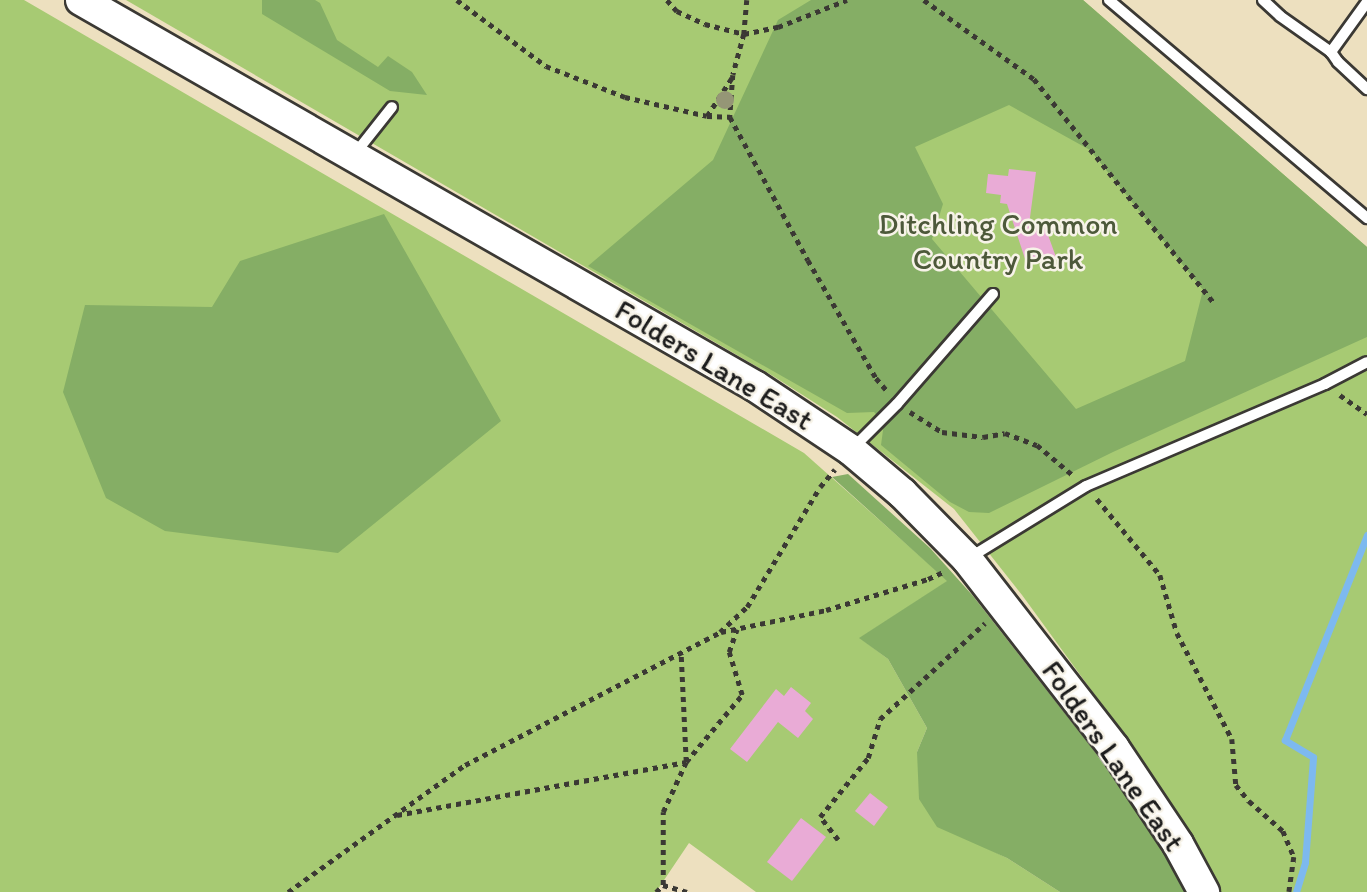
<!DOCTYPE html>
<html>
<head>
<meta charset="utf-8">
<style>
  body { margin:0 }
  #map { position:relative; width:1367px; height:892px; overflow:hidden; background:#ede0bf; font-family:Itim,sans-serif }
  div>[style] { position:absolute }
  .green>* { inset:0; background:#a7ca73 }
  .forest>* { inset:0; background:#85ae65 }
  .stream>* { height:7px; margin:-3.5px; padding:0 3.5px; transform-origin:3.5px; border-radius:3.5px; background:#7db9ef }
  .building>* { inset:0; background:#e9abd6 }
  .path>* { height:4.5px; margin-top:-2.25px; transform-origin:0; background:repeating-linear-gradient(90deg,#3b3934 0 5px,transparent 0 10px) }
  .roads { filter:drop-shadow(2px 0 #3b3934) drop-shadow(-2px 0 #3b3934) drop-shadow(0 2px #3b3934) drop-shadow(0 -2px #3b3934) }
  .lane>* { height:10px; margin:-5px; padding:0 5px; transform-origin:5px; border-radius:5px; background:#fff }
  .secondary>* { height:30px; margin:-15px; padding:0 15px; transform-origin:15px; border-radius:15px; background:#fff }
  .trees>* { width:18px; height:18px; margin:-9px; border-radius:50%; background:#959676 }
  span { translate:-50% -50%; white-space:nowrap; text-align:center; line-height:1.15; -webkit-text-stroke:5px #f7f3e8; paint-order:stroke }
  .park-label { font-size:30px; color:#4d593a }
  .street-label { font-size:30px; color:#1c1c1c }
</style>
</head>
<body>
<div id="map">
  <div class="green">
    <div style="clip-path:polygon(0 0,24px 0,804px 453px,948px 581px,860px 638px,888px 659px,927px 728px,917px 752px,974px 842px,1007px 858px,1060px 892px,756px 892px,689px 843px,656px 892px,0 892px)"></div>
    <div style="clip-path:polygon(126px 0,1083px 0,1367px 247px,1367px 892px,1217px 892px,1194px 844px,1140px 757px,1022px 595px,954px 509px,837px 417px,773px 376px)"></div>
  </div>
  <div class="forest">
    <div style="clip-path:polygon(262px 0,315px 0,320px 3px,337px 40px,378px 67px,388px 56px,412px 72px,427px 95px,390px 91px,262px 14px)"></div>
    <div style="clip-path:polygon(evenodd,811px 0,1083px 0,1367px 247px,1367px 337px,1113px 452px,989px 513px,969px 512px,950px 502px,881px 445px,884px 423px,874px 412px,847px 413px,588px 266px,713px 160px,778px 20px,811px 0,1009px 105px,1090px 150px,1203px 290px,1185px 361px,1076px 409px,932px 239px,943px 204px,915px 147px,1009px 105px)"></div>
    <div style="clip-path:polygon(384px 214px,501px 421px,338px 553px,165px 531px,106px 498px,63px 392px,85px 305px,212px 307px,240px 261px)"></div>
    <div style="clip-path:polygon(848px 474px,930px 548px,973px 596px,1092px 748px,1167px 849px,1192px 892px,1060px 892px,1007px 858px,937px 827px,919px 799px,917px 752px,927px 728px,888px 659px,859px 638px,947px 581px,832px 477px)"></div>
  </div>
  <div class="stream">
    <div style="left:1296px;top:892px;width:31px;rotate:-73deg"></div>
    <div style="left:1305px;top:862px;width:105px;rotate:-85.6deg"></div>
    <div style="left:1313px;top:757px;width:33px;rotate:-149deg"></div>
    <div style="left:1285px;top:740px;width:221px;rotate:-68.2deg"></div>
  </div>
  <div class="building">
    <div style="clip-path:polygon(1009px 169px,1036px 172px,1029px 225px,1043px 221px,1056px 257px,1027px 265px,1007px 204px,1000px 203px,1001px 195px,986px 193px,988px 174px,1008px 176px)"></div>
    <div style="clip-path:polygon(791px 687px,811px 703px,805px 711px,813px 719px,798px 738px,778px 722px,747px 762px,730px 749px,776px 689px,784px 696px)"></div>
    <div style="clip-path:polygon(870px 793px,888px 807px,874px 826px,855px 811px)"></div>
    <div style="clip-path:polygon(801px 818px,826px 837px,792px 881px,767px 862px)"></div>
  </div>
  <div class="path">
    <div style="left:457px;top:0;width:111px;rotate:36.6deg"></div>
    <div style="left:546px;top:66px;width:85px;rotate:21.4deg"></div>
    <div style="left:625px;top:97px;width:84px;rotate:13deg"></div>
    <div style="left:707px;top:116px;width:23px;rotate:2deg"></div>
    <div style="left:667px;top:0;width:15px;rotate:48deg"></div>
    <div style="left:677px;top:11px;width:31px;rotate:25deg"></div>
    <div style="left:705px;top:24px;width:40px;rotate:14.4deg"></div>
    <div style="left:744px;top:34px;width:35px;rotate:-12deg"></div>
    <div style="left:778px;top:27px;width:74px;rotate:-21.4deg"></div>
    <div style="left:747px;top:0;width:34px;rotate:95deg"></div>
    <div style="left:744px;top:34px;width:42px;rotate:105deg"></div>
    <div style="left:733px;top:75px;width:42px;rotate:94.1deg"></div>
    <div style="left:730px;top:117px;width:163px;rotate:61.4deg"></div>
    <div style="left:808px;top:260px;width:136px;rotate:60deg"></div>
    <div style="left:876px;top:378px;width:18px;rotate:49deg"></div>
    <div style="left:924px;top:0;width:135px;rotate:35.7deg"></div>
    <div style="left:1034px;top:79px;width:289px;rotate:51.2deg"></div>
    <div style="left:707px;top:116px;width:48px;rotate:-57deg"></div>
    <div style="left:1340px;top:395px;width:33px;rotate:35deg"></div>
    <div style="left:910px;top:412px;width:38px;rotate:32deg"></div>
    <div style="left:942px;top:432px;width:41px;rotate:7deg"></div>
    <div style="left:983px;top:437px;width:22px;rotate:-10deg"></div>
    <div style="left:1005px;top:433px;width:34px;rotate:21deg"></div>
    <div style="left:1037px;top:445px;width:48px;rotate:40deg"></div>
    <div style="left:1097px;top:499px;width:99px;rotate:50.3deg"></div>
    <div style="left:1160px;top:575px;width:60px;rotate:73.7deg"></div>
    <div style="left:1177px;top:633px;width:119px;rotate:62.6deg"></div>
    <div style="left:1232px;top:739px;width:46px;rotate:85deg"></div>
    <div style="left:1236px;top:785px;width:21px;rotate:51deg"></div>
    <div style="left:1249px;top:801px;width:45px;rotate:41.4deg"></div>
    <div style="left:1283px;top:831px;width:28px;rotate:67deg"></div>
    <div style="left:1294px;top:857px;width:35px;rotate:98deg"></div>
    <div style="left:721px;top:632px;width:107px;rotate:-11.8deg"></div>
    <div style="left:826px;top:610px;width:107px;rotate:-16.9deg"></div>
    <div style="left:928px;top:579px;width:19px;rotate:-25deg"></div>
    <div style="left:397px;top:815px;width:294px;rotate:-10.4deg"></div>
    <div style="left:686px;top:762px;width:107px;rotate:-92.7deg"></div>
    <div style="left:838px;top:840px;width:29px;rotate:-128deg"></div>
    <div style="left:820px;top:817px;width:76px;rotate:-50.9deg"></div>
    <div style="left:868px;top:758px;width:41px;rotate:-72.9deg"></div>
    <div style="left:880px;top:719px;width:142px;rotate:-42.4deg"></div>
    <div style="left:663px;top:885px;width:25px;rotate:16deg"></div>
    <div style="left:288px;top:892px;width:218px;rotate:-35.7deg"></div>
    <div style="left:465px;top:765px;width:288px;rotate:-27.5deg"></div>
    <div style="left:720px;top:632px;width:37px;rotate:-43deg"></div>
    <div style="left:747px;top:607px;width:140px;rotate:-58.7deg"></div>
    <div style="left:820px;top:487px;width:23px;rotate:-50deg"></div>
    <div style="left:656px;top:892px;width:10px;rotate:-45deg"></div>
    <div style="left:663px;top:885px;width:73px;rotate:-90deg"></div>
    <div style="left:663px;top:812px;width:55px;rotate:-65.3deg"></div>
    <div style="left:686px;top:762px;width:87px;rotate:-50.1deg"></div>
    <div style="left:742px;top:695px;width:45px;rotate:-106.8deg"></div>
    <div style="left:729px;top:652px;width:24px;rotate:-71deg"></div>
  </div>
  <div class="roads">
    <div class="lane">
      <div style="left:1109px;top:0;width:338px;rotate:40.2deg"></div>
      <div style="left:1263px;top:0;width:23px;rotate:43deg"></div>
      <div style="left:1280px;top:16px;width:62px;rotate:35.2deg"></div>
      <div style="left:1367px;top:2px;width:62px;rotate:125.8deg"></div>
      <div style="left:1331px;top:52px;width:12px;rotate:55deg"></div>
      <div style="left:1338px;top:62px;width:40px;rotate:43deg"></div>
      <div style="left:354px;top:155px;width:61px;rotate:-51.6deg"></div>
      <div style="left:853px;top:448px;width:62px;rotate:-45deg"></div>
      <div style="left:897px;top:404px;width:146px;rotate:-48.9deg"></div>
      <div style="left:969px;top:558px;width:137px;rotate:-31.6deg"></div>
      <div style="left:1086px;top:486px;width:260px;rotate:-23.1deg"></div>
      <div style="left:1325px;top:384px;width:47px;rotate:-27.6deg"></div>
    </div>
    <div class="secondary">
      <div style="left:81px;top:0;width:777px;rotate:29.8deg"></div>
      <div style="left:755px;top:386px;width:115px;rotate:33.7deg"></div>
      <div style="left:851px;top:450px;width:67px;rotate:40.1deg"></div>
      <div style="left:902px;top:493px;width:93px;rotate:45.4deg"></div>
      <div style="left:967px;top:559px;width:239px;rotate:52.1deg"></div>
      <div style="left:1114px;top:748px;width:115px;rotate:56.3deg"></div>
      <div style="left:1178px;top:844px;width:55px;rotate:61.6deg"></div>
    </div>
  </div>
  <div class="trees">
    <div style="left:725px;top:100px"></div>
  </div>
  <div class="park-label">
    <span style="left:998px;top:241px">Ditchling Common<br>Country Park</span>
  </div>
  <div class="street-label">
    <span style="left:714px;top:365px;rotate:31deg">Folders Lane East</span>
    <span style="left:1113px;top:756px;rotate:55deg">Folders Lane East</span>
  </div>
</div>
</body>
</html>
